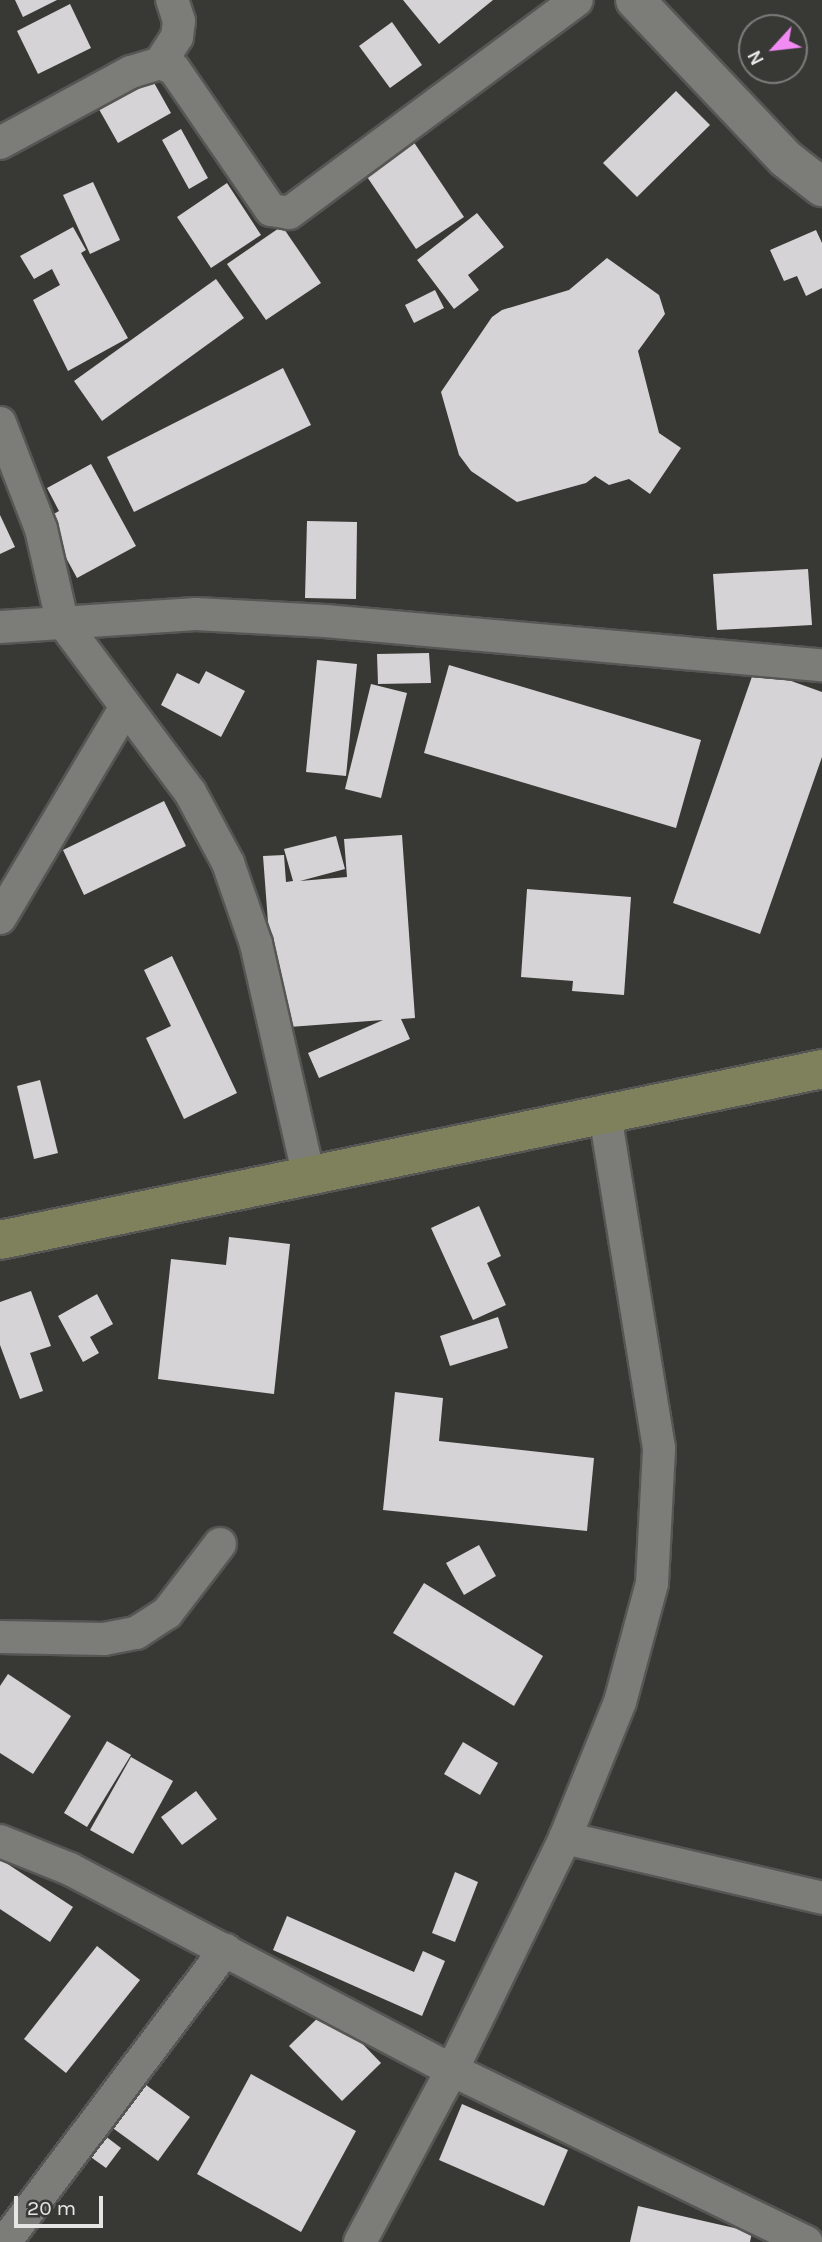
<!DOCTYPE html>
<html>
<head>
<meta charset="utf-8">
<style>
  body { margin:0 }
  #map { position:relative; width:822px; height:2242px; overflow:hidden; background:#383835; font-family:Karla,sans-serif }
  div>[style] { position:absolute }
  .building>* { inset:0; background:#d6d3d6 }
  .roads { filter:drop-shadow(2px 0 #565754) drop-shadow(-2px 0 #565754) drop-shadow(0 2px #565754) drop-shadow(0 -2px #565754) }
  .minor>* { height:32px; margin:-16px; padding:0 16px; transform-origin:16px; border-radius:16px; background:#7c7c78 }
  .tertiary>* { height:38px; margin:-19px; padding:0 19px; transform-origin:19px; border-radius:19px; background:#7c7c78 }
  .secondary>* { height:38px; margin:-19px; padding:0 19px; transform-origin:19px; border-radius:19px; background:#7f815c }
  span { translate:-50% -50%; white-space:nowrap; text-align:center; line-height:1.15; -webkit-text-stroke:7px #383835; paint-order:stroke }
  .north { position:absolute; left:738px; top:14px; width:70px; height:70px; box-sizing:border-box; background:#383835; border:2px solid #7d7e7b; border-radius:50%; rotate:243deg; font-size:19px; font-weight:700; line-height:28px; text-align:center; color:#e5e6e3 }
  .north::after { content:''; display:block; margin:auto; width:24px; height:32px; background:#f28af3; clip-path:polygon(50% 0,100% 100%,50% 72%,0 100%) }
  .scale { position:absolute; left:14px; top:2196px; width:89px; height:32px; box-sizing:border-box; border:4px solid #e5e6e3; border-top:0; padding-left:9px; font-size:21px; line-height:24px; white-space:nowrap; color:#e5e6e3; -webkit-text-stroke:5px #383835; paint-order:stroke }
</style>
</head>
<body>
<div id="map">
  <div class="building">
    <div style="clip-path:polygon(15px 0,57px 0,23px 17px)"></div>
    <div style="clip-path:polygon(403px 0,493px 0,439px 44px)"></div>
    <div style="clip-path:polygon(70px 4px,91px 48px,38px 74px,17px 31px)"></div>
    <div style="clip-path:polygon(392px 22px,422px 65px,390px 88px,359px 46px)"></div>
    <div style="clip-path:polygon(140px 58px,171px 113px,118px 143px,87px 88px)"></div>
    <div style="clip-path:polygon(676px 91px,710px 125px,637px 197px,603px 163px)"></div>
    <div style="clip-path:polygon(181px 129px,208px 178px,189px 189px,162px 140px)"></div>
    <div style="clip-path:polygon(407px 132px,464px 217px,416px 249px,359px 165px)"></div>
    <div style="clip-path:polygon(93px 182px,120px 240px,90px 254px,63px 195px)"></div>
    <div style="clip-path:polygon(227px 183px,261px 235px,211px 268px,177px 217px)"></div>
    <div style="clip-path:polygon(477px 213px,504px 247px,468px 275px,479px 290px,454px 309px,417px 260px)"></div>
    <div style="clip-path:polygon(282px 226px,321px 283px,266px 320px,227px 264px)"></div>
    <div style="clip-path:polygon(73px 227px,86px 250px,81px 253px,128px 338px,68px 371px,33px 300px,60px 285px,52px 269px,34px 279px,20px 256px)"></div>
    <div style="clip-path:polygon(816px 230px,822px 243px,822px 288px,806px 296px,797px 276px,784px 281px,770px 250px)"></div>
    <div style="clip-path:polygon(607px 258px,659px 295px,665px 314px,638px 351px,659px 433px,681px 448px,650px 494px,629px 479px,609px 485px,595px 476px,586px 483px,517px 502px,471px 471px,459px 455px,441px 392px,492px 317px,502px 310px,569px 290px)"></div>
    <div style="clip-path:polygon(216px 279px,244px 318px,102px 421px,74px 381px)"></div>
    <div style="clip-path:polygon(435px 290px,444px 308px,414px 323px,405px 305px)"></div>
    <div style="clip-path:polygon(283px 368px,311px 425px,134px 512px,107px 457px)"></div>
    <div style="clip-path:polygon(91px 464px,136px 546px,77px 578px,45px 519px,59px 511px,47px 488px)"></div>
    <div style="clip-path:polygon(0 515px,15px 547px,0 554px)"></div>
    <div style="clip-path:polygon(307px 521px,357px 522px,356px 599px,305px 598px)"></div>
    <div style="clip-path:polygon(808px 569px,812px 625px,717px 630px,713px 574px)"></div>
    <div style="clip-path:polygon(429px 653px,431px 683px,378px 684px,377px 654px)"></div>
    <div style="clip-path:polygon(317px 660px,357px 664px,346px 776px,306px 772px)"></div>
    <div style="clip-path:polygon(449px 665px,701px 740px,676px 828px,424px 753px)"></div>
    <div style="clip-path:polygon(755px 668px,822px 692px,822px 757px,760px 934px,673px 903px)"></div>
    <div style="clip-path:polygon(206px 671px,245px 691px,221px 737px,161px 705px,177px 673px,199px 684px)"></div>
    <div style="clip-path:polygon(371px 684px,407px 693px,381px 798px,345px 789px)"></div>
    <div style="clip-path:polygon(164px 801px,186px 846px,84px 895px,63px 850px)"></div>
    <div style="clip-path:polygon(402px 835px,415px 1018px,401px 1019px,410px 1039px,319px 1078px,308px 1053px,383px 1020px,276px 1028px,263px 856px,284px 855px,286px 882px,293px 881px,284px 849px,336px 836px,345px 869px,300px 881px,347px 877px,344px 839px)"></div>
    <div style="clip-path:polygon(527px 889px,631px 897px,624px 995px,572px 991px,573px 981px,521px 977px)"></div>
    <div style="clip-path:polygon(172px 956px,237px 1093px,184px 1119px,146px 1038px,171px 1026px,144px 970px)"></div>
    <div style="clip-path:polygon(40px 1080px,58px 1153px,34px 1159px,17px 1086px)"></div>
    <div style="clip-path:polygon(479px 1206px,501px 1256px,487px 1263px,506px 1305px,473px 1320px,431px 1228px)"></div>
    <div style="clip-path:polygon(229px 1237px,290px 1244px,274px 1394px,158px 1379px,171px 1259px,226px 1265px)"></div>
    <div style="clip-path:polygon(31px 1291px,51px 1346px,30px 1353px,43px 1391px,20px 1399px,0 1345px,0 1302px)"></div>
    <div style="clip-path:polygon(97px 1294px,113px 1324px,90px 1337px,99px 1353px,83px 1362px,58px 1316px)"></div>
    <div style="clip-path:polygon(498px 1317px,508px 1348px,450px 1366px,440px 1336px)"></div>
    <div style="clip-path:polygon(395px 1392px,443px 1398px,439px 1441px,594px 1458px,587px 1531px,383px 1510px)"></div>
    <div style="clip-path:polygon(479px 1545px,496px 1576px,464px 1595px,446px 1563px)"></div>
    <div style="clip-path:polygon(424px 1583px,543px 1656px,514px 1706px,393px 1633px)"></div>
    <div style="clip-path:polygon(8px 1674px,71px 1716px,33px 1774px,0 1753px,0 1686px)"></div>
    <div style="clip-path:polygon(107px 1741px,131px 1755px,87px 1827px,64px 1813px)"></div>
    <div style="clip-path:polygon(463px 1742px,498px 1763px,480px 1795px,444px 1774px)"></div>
    <div style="clip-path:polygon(131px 1757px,173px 1781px,133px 1854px,90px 1830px)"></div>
    <div style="clip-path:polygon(196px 1791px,217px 1819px,182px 1845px,161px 1817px)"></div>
    <div style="clip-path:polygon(0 1859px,73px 1907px,50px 1942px,0 1909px)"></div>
    <div style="clip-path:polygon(455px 1872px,478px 1882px,455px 1942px,432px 1933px)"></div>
    <div style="clip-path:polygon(287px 1916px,414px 1972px,423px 1951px,445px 1961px,422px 2016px,273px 1950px)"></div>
    <div style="clip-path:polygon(97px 1946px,140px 1980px,66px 2073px,24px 2039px)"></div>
    <div style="clip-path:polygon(328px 2008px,381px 2063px,342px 2101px,289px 2046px)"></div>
    <div style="clip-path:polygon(131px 2074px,190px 2117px,158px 2161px,99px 2118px)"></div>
    <div style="clip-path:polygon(251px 2074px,356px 2131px,301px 2232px,197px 2174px)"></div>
    <div style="clip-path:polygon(462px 2104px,568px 2150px,544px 2206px,439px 2160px)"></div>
    <div style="clip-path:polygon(96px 2129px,121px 2148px,106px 2168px,81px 2150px)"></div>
    <div style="clip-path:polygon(638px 2206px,752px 2232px,750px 2242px,630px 2242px)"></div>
  </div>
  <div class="roads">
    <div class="minor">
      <div style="left:160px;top:63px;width:31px;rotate:-57deg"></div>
      <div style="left:177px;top:37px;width:16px;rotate:-83deg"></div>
      <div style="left:179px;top:21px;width:22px;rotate:-108deg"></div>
      <div style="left:0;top:143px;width:149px;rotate:-28.5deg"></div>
      <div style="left:131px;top:72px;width:30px;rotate:-17deg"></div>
      <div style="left:160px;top:63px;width:15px;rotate:23deg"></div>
      <div style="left:174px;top:69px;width:171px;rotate:55.5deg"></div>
      <div style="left:271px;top:210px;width:18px;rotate:9deg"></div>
      <div style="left:289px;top:213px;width:358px;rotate:-36.5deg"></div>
      <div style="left:0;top:423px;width:114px;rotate:68.9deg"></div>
      <div style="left:41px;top:529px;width:94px;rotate:77.1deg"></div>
      <div style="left:62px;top:621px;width:214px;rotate:53.2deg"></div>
      <div style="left:190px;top:792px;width:81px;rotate:61.8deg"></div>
      <div style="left:228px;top:863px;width:86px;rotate:70.9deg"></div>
      <div style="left:256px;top:944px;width:235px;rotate:77.2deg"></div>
      <div style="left:0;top:627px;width:196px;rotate:-3.8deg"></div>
      <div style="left:196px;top:614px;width:129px;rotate:3.1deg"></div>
      <div style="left:325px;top:621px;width:499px;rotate:5.1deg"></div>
      <div style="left:0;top:918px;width:244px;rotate:-59.2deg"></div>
      <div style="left:0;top:1637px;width:104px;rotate:1.1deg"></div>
      <div style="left:104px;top:1639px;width:33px;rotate:-11deg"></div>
      <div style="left:136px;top:1633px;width:37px;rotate:-33deg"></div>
      <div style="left:167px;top:1613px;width:87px;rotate:-52.5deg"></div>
      <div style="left:565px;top:1838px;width:264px;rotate:13.1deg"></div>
      <div style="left:0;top:1841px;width:75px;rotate:21.8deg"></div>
      <div style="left:70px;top:1869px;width:432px;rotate:27.8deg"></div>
      <div style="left:452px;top:2070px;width:394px;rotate:25.9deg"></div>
      <div style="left:5px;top:2242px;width:366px;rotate:-53deg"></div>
      <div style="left:360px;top:2242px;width:195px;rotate:-61.9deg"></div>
      <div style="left:452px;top:2070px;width:258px;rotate:-64deg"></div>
      <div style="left:565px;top:1838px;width:147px;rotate:-68deg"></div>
      <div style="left:620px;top:1702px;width:123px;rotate:-74.9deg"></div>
      <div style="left:652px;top:1583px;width:135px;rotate:-87deg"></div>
      <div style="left:659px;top:1448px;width:339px;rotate:-99.2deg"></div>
    </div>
    <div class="tertiary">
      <div style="left:635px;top:0;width:219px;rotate:46.5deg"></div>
      <div style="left:786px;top:159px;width:46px;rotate:37.9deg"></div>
    </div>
    <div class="secondary">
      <div style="left:0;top:1240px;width:840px;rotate:-11.75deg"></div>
    </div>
  </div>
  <div class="north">N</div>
  <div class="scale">20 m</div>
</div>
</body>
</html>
